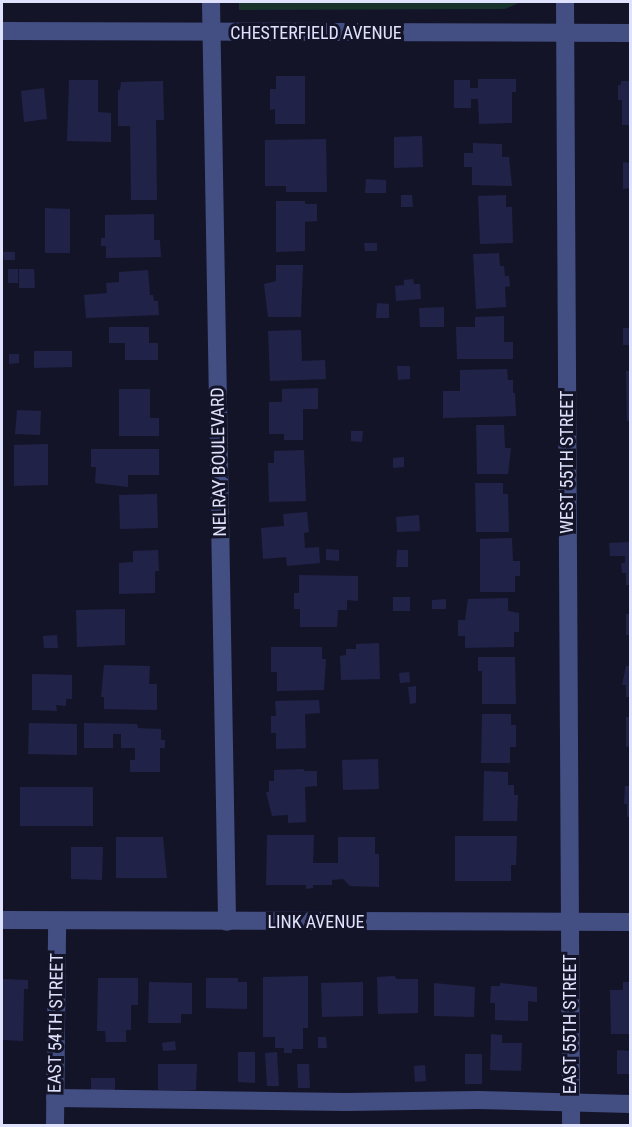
<!DOCTYPE html>
<html>
<head>
<meta charset="utf-8">
<style>
  body { margin:0 }
  #map { position:relative; width:632px; height:1127px; overflow:hidden; background:#141429; font-family:"Roboto Condensed",sans-serif }
  div>[style] { position:absolute }
  .green>* { inset:0; background:#17332c }
  .building>* { inset:0; background:#212248 }
  .minor>* { height:18px; margin:-9px; padding:0 9px; transform-origin:9px; border-radius:9px; background:#434f83 }
  span { translate:-50% -50%; white-space:nowrap; text-align:center; line-height:1.15; -webkit-text-stroke:6px #141429; paint-order:stroke }
  .street-label { font-size:18px; color:#dfe2fc }
  .frame { position:absolute; inset:0; border:3px solid #dfe2fc; pointer-events:none }
</style>
</head>
<body>
<div id="map">
  <div class="green">
    <div style="clip-path:polygon(239px 2px,521px 2px,505px 9px,239px 10px)"></div>
  </div>
  <div class="building">
    <div style="clip-path:polygon(276px 76px,305px 76px,305px 124px,275px 124px,275px 109px,270px 110px,270px 89px,276px 89px)"></div>
    <div style="clip-path:polygon(478px 79px,516px 79px,516px 92px,512px 92px,512px 123px,479px 124px,478px 99px,471px 99px,471px 108px,454px 108px,454px 80px,470px 80px,470px 88px,478px 88px)"></div>
    <div style="clip-path:polygon(69px 80px,98px 80px,98px 112px,111px 113px,111px 142px,67px 141px)"></div>
    <div style="clip-path:polygon(163px 81px,164px 120px,156px 120px,157px 200px,131px 200px,130px 126px,118px 126px,118px 90px,120px 90px,121px 82px)"></div>
    <div style="clip-path:polygon(621px 81px,630px 81px,630px 125px,622px 125px,622px 100px,618px 100px,618px 85px,621px 85px)"></div>
    <div style="clip-path:polygon(44px 88px,47px 119px,24px 122px,21px 91px)"></div>
    <div style="clip-path:polygon(422px 136px,423px 167px,394px 168px,394px 137px)"></div>
    <div style="clip-path:polygon(326px 139px,327px 192px,286px 192px,286px 186px,265px 186px,265px 140px)"></div>
    <div style="clip-path:polygon(473px 143px,502px 144px,502px 157px,509px 157px,512px 186px,472px 185px,472px 167px,464px 167px,464px 153px,473px 153px)"></div>
    <div style="clip-path:polygon(623px 162px,630px 163px,630px 188px,623px 189px)"></div>
    <div style="clip-path:polygon(366px 179px,386px 180px,386px 193px,365px 193px)"></div>
    <div style="clip-path:polygon(401px 195px,412px 195px,413px 207px,401px 207px)"></div>
    <div style="clip-path:polygon(506px 195px,506px 207px,512px 207px,513px 243px,480px 244px,478px 196px)"></div>
    <div style="clip-path:polygon(276px 201px,305px 201px,305px 204px,317px 204px,317px 221px,305px 222px,305px 251px,276px 252px)"></div>
    <div style="clip-path:polygon(45px 208px,70px 209px,70px 253px,45px 253px)"></div>
    <div style="clip-path:polygon(154px 214px,154px 240px,160px 240px,161px 257px,106px 258px,106px 246px,101px 246px,101px 238px,105px 238px,105px 215px)"></div>
    <div style="clip-path:polygon(364px 243px,377px 243px,377px 251px,365px 251px)"></div>
    <div style="clip-path:polygon(3px 252px,15px 252px,15px 260px,4px 260px)"></div>
    <div style="clip-path:polygon(499px 253px,500px 266px,504px 266px,505px 276px,509px 276px,510px 286px,505px 287px,506px 307px,476px 309px,473px 254px)"></div>
    <div style="clip-path:polygon(276px 265px,303px 265px,301px 317px,268px 317px,264px 284px,276px 281px)"></div>
    <div style="clip-path:polygon(8px 269px,18px 269px,18px 283px,8px 283px)"></div>
    <div style="clip-path:polygon(19px 269px,34px 269px,35px 288px,19px 288px)"></div>
    <div style="clip-path:polygon(148px 270px,150px 295px,153px 295px,154px 301px,158px 301px,159px 315px,86px 318px,84px 295px,107px 293px,106px 283px,119px 282px,119px 272px)"></div>
    <div style="clip-path:polygon(413px 279px,414px 284px,420px 284px,421px 299px,396px 301px,395px 286px,404px 285px,404px 280px)"></div>
    <div style="clip-path:polygon(377px 303px,389px 304px,389px 318px,376px 318px)"></div>
    <div style="clip-path:polygon(444px 307px,444px 327px,420px 327px,419px 308px)"></div>
    <div style="clip-path:polygon(504px 316px,504px 342px,513px 342px,513px 359px,457px 359px,456px 327px,475px 327px,475px 317px)"></div>
    <div style="clip-path:polygon(109px 327px,149px 327px,149px 343px,158px 343px,158px 360px,125px 360px,125px 343px,109px 343px)"></div>
    <div style="clip-path:polygon(623px 328px,630px 328px,630px 345px,623px 345px)"></div>
    <div style="clip-path:polygon(301px 330px,302px 361px,325px 360px,326px 379px,270px 381px,268px 331px)"></div>
    <div style="clip-path:polygon(34px 351px,72px 351px,72px 367px,34px 368px)"></div>
    <div style="clip-path:polygon(9px 354px,19px 354px,19px 363px,9px 364px)"></div>
    <div style="clip-path:polygon(397px 366px,410px 366px,410px 379px,398px 380px)"></div>
    <div style="clip-path:polygon(507px 369px,508px 380px,513px 380px,513px 393px,515px 393px,516px 416px,443px 418px,443px 391px,460px 391px,460px 370px)"></div>
    <div style="clip-path:polygon(626px 371px,630px 371px,630px 421px,627px 421px)"></div>
    <div style="clip-path:polygon(318px 388px,318px 409px,303px 409px,303px 440px,284px 440px,284px 434px,269px 434px,269px 402px,282px 402px,282px 389px)"></div>
    <div style="clip-path:polygon(119px 389px,150px 389px,150px 418px,159px 418px,159px 436px,119px 436px)"></div>
    <div style="clip-path:polygon(17px 410px,41px 411px,40px 435px,15px 434px)"></div>
    <div style="clip-path:polygon(476px 425px,504px 425px,505px 448px,511px 448px,508px 474px,477px 474px)"></div>
    <div style="clip-path:polygon(351px 431px,363px 431px,362px 442px,351px 441px)"></div>
    <div style="clip-path:polygon(48px 444px,48px 485px,14px 486px,14px 445px)"></div>
    <div style="clip-path:polygon(91px 449px,159px 449px,159px 475px,128px 475px,128px 487px,95px 483px,96px 467px,91px 467px)"></div>
    <div style="clip-path:polygon(304px 450px,306px 501px,269px 502px,268px 463px,274px 463px,274px 451px)"></div>
    <div style="clip-path:polygon(404px 457px,404px 467px,393px 468px,393px 458px)"></div>
    <div style="clip-path:polygon(475px 483px,503px 483px,503px 494px,508px 494px,509px 532px,476px 532px)"></div>
    <div style="clip-path:polygon(157px 494px,158px 528px,120px 529px,119px 495px)"></div>
    <div style="clip-path:polygon(307px 512px,309px 532px,304px 533px,305px 548px,319px 547px,320px 563px,287px 566px,286px 557px,263px 559px,261px 528px,284px 526px,283px 514px)"></div>
    <div style="clip-path:polygon(419px 515px,420px 531px,397px 532px,396px 517px)"></div>
    <div style="clip-path:polygon(512px 538px,513px 561px,520px 561px,520px 576px,515px 576px,515px 592px,480px 592px,480px 539px)"></div>
    <div style="clip-path:polygon(630px 542px,630px 585px,626px 585px,626px 573px,622px 573px,621px 563px,625px 563px,625px 556px,610px 556px,609px 543px)"></div>
    <div style="clip-path:polygon(326px 549px,339px 550px,339px 561px,326px 560px)"></div>
    <div style="clip-path:polygon(158px 550px,159px 571px,155px 571px,155px 593px,119px 594px,119px 563px,133px 562px,133px 551px)"></div>
    <div style="clip-path:polygon(397px 550px,408px 550px,408px 567px,396px 567px)"></div>
    <div style="clip-path:polygon(299px 575px,358px 576px,358px 601px,347px 600px,347px 610px,338px 610px,337px 627px,300px 627px,300px 609px,294px 609px,294px 593px,299px 593px)"></div>
    <div style="clip-path:polygon(393px 597px,410px 597px,410px 611px,393px 611px)"></div>
    <div style="clip-path:polygon(508px 598px,508px 611px,519px 613px,519px 632px,514px 632px,514px 647px,465px 648px,465px 636px,458px 636px,458px 620px,465px 620px,468px 599px)"></div>
    <div style="clip-path:polygon(446px 599px,446px 609px,432px 609px,432px 600px)"></div>
    <div style="clip-path:polygon(125px 609px,125px 645px,77px 647px,76px 610px)"></div>
    <div style="clip-path:polygon(626px 614px,630px 614px,630px 635px,626px 635px)"></div>
    <div style="clip-path:polygon(57px 635px,58px 648px,44px 648px,43px 636px)"></div>
    <div style="clip-path:polygon(379px 643px,380px 679px,341px 680px,340px 656px,346px 655px,346px 649px,356px 649px,356px 644px)"></div>
    <div style="clip-path:polygon(271px 647px,322px 647px,322px 659px,326px 659px,324px 690px,277px 691px,277px 672px,271px 672px)"></div>
    <div style="clip-path:polygon(478px 657px,515px 657px,516px 704px,482px 704px,482px 671px,478px 671px)"></div>
    <div style="clip-path:polygon(104px 665px,150px 666px,149px 684px,157px 684px,157px 710px,104px 709px,104px 697px,101px 697px)"></div>
    <div style="clip-path:polygon(626px 666px,630px 666px,630px 697px,626px 697px,626px 685px,622px 685px)"></div>
    <div style="clip-path:polygon(409px 672px,410px 682px,400px 683px,399px 673px)"></div>
    <div style="clip-path:polygon(32px 674px,72px 675px,72px 699px,66px 699px,66px 706px,56px 705px,57px 711px,32px 710px)"></div>
    <div style="clip-path:polygon(416px 686px,416px 703px,410px 704px,408px 687px)"></div>
    <div style="clip-path:polygon(319px 700px,320px 713px,305px 714px,306px 748px,276px 749px,276px 733px,271px 733px,271px 716px,276px 716px,275px 701px)"></div>
    <div style="clip-path:polygon(482px 714px,511px 714px,511px 725px,516px 725px,516px 747px,510px 747px,510px 763px,481px 763px)"></div>
    <div style="clip-path:polygon(626px 717px,630px 717px,630px 746px,626px 747px)"></div>
    <div style="clip-path:polygon(29px 723px,77px 724px,77px 755px,28px 754px)"></div>
    <div style="clip-path:polygon(84px 723px,137px 724px,138px 728px,161px 729px,161px 740px,165px 740px,165px 748px,160px 748px,160px 772px,130px 772px,130px 760px,135px 760px,135px 748px,121px 748px,121px 734px,113px 734px,113px 748px,84px 748px)"></div>
    <div style="clip-path:polygon(378px 759px,379px 789px,343px 790px,342px 760px)"></div>
    <div style="clip-path:polygon(304px 769px,304px 771px,317px 771px,317px 786px,305px 787px,306px 822px,288px 823px,288px 815px,272px 816px,266px 792px,269px 792px,269px 781px,274px 781px,274px 770px)"></div>
    <div style="clip-path:polygon(484px 771px,508px 772px,508px 785px,514px 785px,514px 795px,518px 795px,517px 821px,483px 821px)"></div>
    <div style="clip-path:polygon(625px 786px,630px 786px,630px 816px,627px 817px,627px 804px,624px 804px)"></div>
    <div style="clip-path:polygon(20px 787px,93px 787px,93px 826px,20px 826px)"></div>
    <div style="clip-path:polygon(267px 835px,314px 835px,313px 863px,338px 863px,338px 837px,375px 837px,375px 854px,379px 854px,379px 887px,350px 886px,343px 879px,332px 880px,332px 885px,313px 885px,313px 888px,306px 889px,306px 885px,266px 885px)"></div>
    <div style="clip-path:polygon(455px 836px,517px 836px,516px 865px,511px 865px,511px 881px,455px 881px)"></div>
    <div style="clip-path:polygon(116px 837px,163px 837px,167px 878px,116px 878px)"></div>
    <div style="clip-path:polygon(71px 847px,103px 847px,102px 880px,71px 879px)"></div>
    <div style="clip-path:polygon(308px 976px,308px 1028px,303px 1028px,303px 1049px,292px 1049px,292px 1053px,284px 1053px,284px 1048px,275px 1048px,275px 1037px,263px 1037px,263px 977px)"></div>
    <div style="clip-path:polygon(395px 976px,396px 979px,418px 979px,418px 1013px,378px 1014px,377px 977px)"></div>
    <div style="clip-path:polygon(98px 978px,138px 978px,138px 1005px,131px 1005px,131px 1030px,126px 1030px,126px 1042px,106px 1042px,105px 1031px,97px 1031px)"></div>
    <div style="clip-path:polygon(206px 978px,238px 978px,238px 982px,247px 982px,247px 1009px,206px 1008px)"></div>
    <div style="clip-path:polygon(2px 979px,28px 980px,28px 989px,24px 989px,23px 1041px,2px 1040px)"></div>
    <div style="clip-path:polygon(149px 982px,192px 983px,192px 1014px,181px 1014px,181px 1023px,148px 1023px)"></div>
    <div style="clip-path:polygon(363px 982px,363px 1016px,322px 1017px,321px 983px)"></div>
    <div style="clip-path:polygon(623px 982px,630px 982px,630px 1034px,611px 1034px,610px 990px,623px 990px)"></div>
    <div style="clip-path:polygon(434px 983px,475px 987px,474px 1017px,434px 1016px)"></div>
    <div style="clip-path:polygon(500px 983px,537px 987px,537px 1002px,528px 1001px,528px 1021px,495px 1020px,495px 1003px,490px 1003px,491px 986px,500px 986px)"></div>
    <div style="clip-path:polygon(491px 1034px,502px 1035px,502px 1043px,522px 1043px,521px 1071px,490px 1070px)"></div>
    <div style="clip-path:polygon(318px 1037px,326px 1037px,327px 1048px,318px 1048px)"></div>
    <div style="clip-path:polygon(175px 1041px,176px 1050px,163px 1051px,162px 1043px)"></div>
    <div style="clip-path:polygon(617px 1050px,630px 1051px,630px 1074px,617px 1074px)"></div>
    <div style="clip-path:polygon(238px 1052px,255px 1052px,255px 1083px,238px 1082px)"></div>
    <div style="clip-path:polygon(277px 1052px,279px 1086px,267px 1086px,265px 1053px)"></div>
    <div style="clip-path:polygon(465px 1054px,482px 1054px,482px 1084px,465px 1084px)"></div>
    <div style="clip-path:polygon(158px 1064px,197px 1064px,196px 1090px,158px 1090px)"></div>
    <div style="clip-path:polygon(297px 1064px,309px 1064px,310px 1088px,298px 1088px)"></div>
    <div style="clip-path:polygon(425px 1065px,426px 1081px,415px 1082px,414px 1066px)"></div>
    <div style="clip-path:polygon(91px 1078px,115px 1078px,115px 1090px,91px 1090px)"></div>
  </div>
  <div class="minor">
    <div style="left:211px;top:2px;width:920px;rotate:89deg"></div>
    <div style="left:565px;top:2px;width:1124px;rotate:89.69deg"></div>
    <div style="left:2px;top:31px;width:628px;rotate:0.18deg"></div>
    <div style="left:2px;top:920px;width:628px;rotate:0.18deg"></div>
    <div style="left:55px;top:1098px;width:291px;rotate:0.8deg"></div>
    <div style="left:346px;top:1102px;width:132px;rotate:-0.9deg"></div>
    <div style="left:478px;top:1100px;width:152px;rotate:1.5deg"></div>
    <div style="left:55px;top:1126px;width:205px;rotate:-89.4deg"></div>
  </div>
  <div class="street-label">
    <span style="left:316px;top:33px">CHESTERFIELD AVENUE</span>
    <span style="left:219px;top:462px;rotate:-91deg">NELRAY BOULEVARD</span>
    <span style="left:567px;top:462px;rotate:-90deg">WEST 55TH STREET</span>
    <span style="left:316px;top:922px">LINK AVENUE</span>
    <span style="left:56px;top:1023px;rotate:-89deg">EAST 54TH STREET</span>
    <span style="left:570px;top:1024px;rotate:-90deg">EAST 55TH STREET</span>
  </div>
  <div class="frame"></div>
</div>
</body>
</html>
